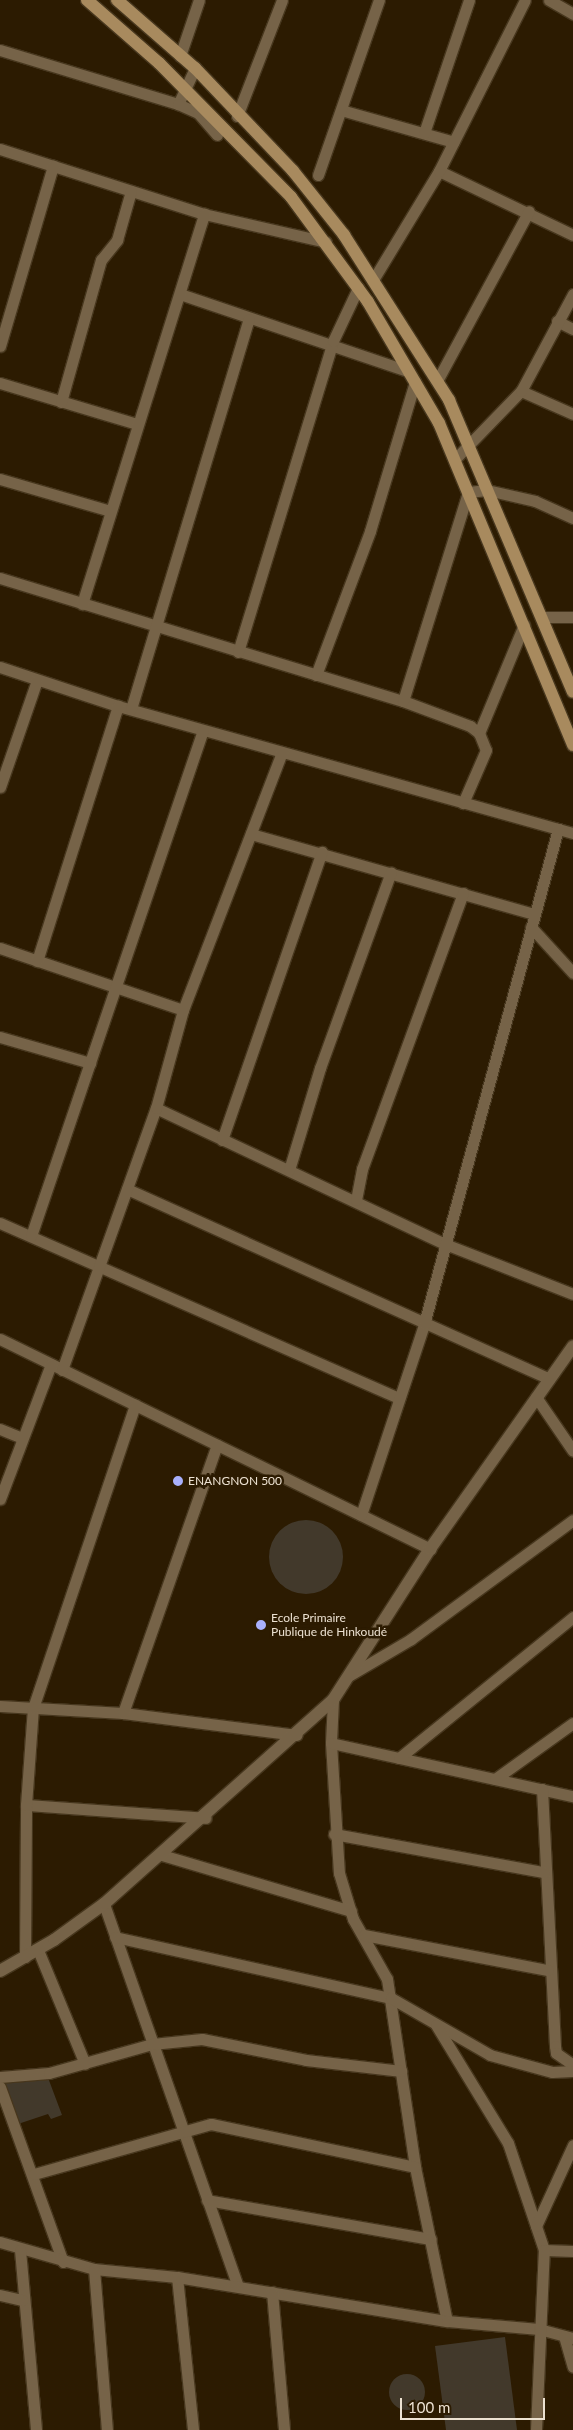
<!DOCTYPE html>
<html>
<head>
<meta charset="utf-8">
<style>
  body { margin:0 }
  #map { position:relative; width:573px; height:2430px; overflow:hidden; background:#2c1b01; font-family:Lato,sans-serif }
  div>[style] { position:absolute }
  .green>* { inset:0; background:#42392b }
  .round { border-radius:50% }
  .roads { filter:drop-shadow(1px 0 #47371e) drop-shadow(-1px 0 #47371e) drop-shadow(0 1px #47371e) drop-shadow(0 -1px #47371e) }
  .minor>* { height:11px; margin:-5.5px; padding:0 5.5px; transform-origin:5.5px; border-radius:5.5px; background:#766348 }
  .tertiary>* { height:12px; margin:-6px; padding:0 6px; transform-origin:6px; border-radius:6px; background:#766348 }
  .secondary>* { height:12px; margin:-6px; padding:0 6px; transform-origin:6px; border-radius:6px; background:#a88a5e }
  .dots>* { width:14px; height:14px; translate:-50% -50%; box-sizing:border-box; border:2px solid #2c1b01; border-radius:50% }
  span { translate:-50% -50%; white-space:nowrap; text-align:center; line-height:1.15; -webkit-text-stroke:5px #2c1b01; paint-order:stroke }
  .poi-label { font-size:12px; color:#ece1d1 }
  .left { translate:0 -50%; text-align:left }
  .scale { position:absolute; left:400px; top:2398px; width:145px; height:22px; box-sizing:border-box; border:2px solid #ece1d1; border-top:0; padding-left:6px; font-size:15px; line-height:18px; white-space:nowrap; color:#ece1d1; -webkit-text-stroke:4px #2c1b01; paint-order:stroke }
</style>
</head>
<body>
<div id="map">
  <div class="green">
    <div class="round" style="left:269px;top:1520px;width:74px;height:74px"></div>
    <div style="clip-path:polygon(47px 2075px,62px 2115px,51px 2119px,48px 2114px,15px 2125px,3px 2077px)"></div>
    <div style="clip-path:polygon(505px 2337px,517px 2430px,446px 2430px,435px 2346px)"></div>
    <div class="round" style="left:389px;top:2374px;width:36px;height:36px"></div>
  </div>
  <div class="roads">
    <div class="minor">
      <div style="left:549px;top:0;width:28px;rotate:30deg"></div>
      <div style="left:0;top:50px;width:186px;rotate:16.9deg"></div>
      <div style="left:180px;top:56px;width:59px;rotate:-71.3deg"></div>
      <div style="left:195px;top:68px;width:40px;rotate:115deg"></div>
      <div style="left:178px;top:104px;width:22px;rotate:24deg"></div>
      <div style="left:198px;top:113px;width:29px;rotate:49deg"></div>
      <div style="left:341px;top:110px;width:117px;rotate:15.8deg"></div>
      <div style="left:237px;top:116px;width:124px;rotate:-68.8deg"></div>
      <div style="left:424px;top:133px;width:140px;rotate:-71.3deg"></div>
      <div style="left:0;top:149px;width:214px;rotate:17.7deg"></div>
      <div style="left:204px;top:214px;width:125px;rotate:12.9deg"></div>
      <div style="left:439px;top:171px;width:148px;rotate:25.5deg"></div>
      <div style="left:318px;top:175px;width:185px;rotate:-70.8deg"></div>
      <div style="left:373px;top:280px;width:127px;rotate:-58.8deg"></div>
      <div style="left:439px;top:171px;width:191px;rotate:-63.3deg"></div>
      <div style="left:180px;top:294px;width:241px;rotate:18.7deg"></div>
      <div style="left:557px;top:321px;width:18px;rotate:27deg"></div>
      <div style="left:0;top:346px;width:188px;rotate:-73.6deg"></div>
      <div style="left:437px;top:381px;width:193px;rotate:-61.6deg"></div>
      <div style="left:0;top:383px;width:143px;rotate:16.7deg"></div>
      <div style="left:521px;top:391px;width:57px;rotate:23.9deg"></div>
      <div style="left:61px;top:402px;width:148px;rotate:-74.3deg"></div>
      <div style="left:101px;top:260px;width:26px;rotate:-51deg"></div>
      <div style="left:117px;top:240px;width:51px;rotate:-74.1deg"></div>
      <div style="left:455px;top:459px;width:95px;rotate:-45.9deg"></div>
      <div style="left:521px;top:391px;width:110px;rotate:-61.8deg"></div>
      <div style="left:0;top:479px;width:115px;rotate:16.2deg"></div>
      <div style="left:0;top:578px;width:421px;rotate:17deg"></div>
      <div style="left:403px;top:701px;width:72px;rotate:20.5deg"></div>
      <div style="left:470px;top:726px;width:11px;rotate:38deg"></div>
      <div style="left:479px;top:733px;width:18px;rotate:68deg"></div>
      <div style="left:486px;top:750px;width:58px;rotate:113.5deg"></div>
      <div style="left:82px;top:604px;width:409px;rotate:-72.6deg"></div>
      <div style="left:541px;top:617px;width:32px"></div>
      <div style="left:238px;top:652px;width:325px;rotate:-73deg"></div>
      <div style="left:333px;top:341px;width:59px;rotate:-64.7deg"></div>
      <div style="left:0;top:667px;width:124px;rotate:18.3deg"></div>
      <div style="left:118px;top:706px;width:472px;rotate:15.6deg"></div>
      <div style="left:316px;top:675px;width:154px;rotate:-69.4deg"></div>
      <div style="left:370px;top:531px;width:156px;rotate:-73.2deg"></div>
      <div style="left:403px;top:701px;width:219px;rotate:-72.7deg"></div>
      <div style="left:468px;top:492px;width:19px;rotate:-6deg"></div>
      <div style="left:487px;top:490px;width:49px;rotate:12.9deg"></div>
      <div style="left:535px;top:501px;width:42px;rotate:24.1deg"></div>
      <div style="left:131px;top:709px;width:407px;rotate:-73.2deg"></div>
      <div style="left:479px;top:733px;width:117px;rotate:-67.4deg"></div>
      <div style="left:0;top:787px;width:113px;rotate:-70.9deg"></div>
      <div style="left:251px;top:834px;width:294px;rotate:15.8deg"></div>
      <div style="left:531px;top:927px;width:62px;rotate:47.6deg"></div>
      <div style="left:0;top:948px;width:193px;rotate:18.7deg"></div>
      <div style="left:37px;top:961px;width:268px;rotate:-72.4deg"></div>
      <div style="left:0;top:1037px;width:94px;rotate:16.1deg"></div>
      <div style="left:156px;top:1108px;width:319px;rotate:25.2deg"></div>
      <div style="left:445px;top:1244px;width:137px;rotate:21.3deg"></div>
      <div style="left:222px;top:1140px;width:305px;rotate:-70.9deg"></div>
      <div style="left:289px;top:1170px;width:107px;rotate:-73.1deg"></div>
      <div style="left:320px;top:1068px;width:208px;rotate:-70.1deg"></div>
      <div style="left:127px;top:1189px;width:463px;rotate:24.2deg"></div>
      <div style="left:356px;top:1200px;width:32px;rotate:-79deg"></div>
      <div style="left:362px;top:1169px;width:294px;rotate:-69.9deg"></div>
      <div style="left:0;top:1223px;width:436px;rotate:23.7deg"></div>
      <div style="left:31px;top:1236px;width:534px;rotate:-71.23deg"></div>
      <div style="left:0;top:1339px;width:479px;rotate:26deg"></div>
      <div style="left:62px;top:1370px;width:278px;rotate:-70.3deg"></div>
      <div style="left:156px;top:1108px;width:102px;rotate:-74.6deg"></div>
      <div style="left:183px;top:1010px;width:276px;rotate:-69deg"></div>
      <div style="left:536px;top:1397px;width:65px;rotate:55.6deg"></div>
      <div style="left:0;top:1429px;width:24px;rotate:22deg"></div>
      <div style="left:0;top:1499px;width:144px;rotate:-69.3deg"></div>
      <div style="left:361px;top:1515px;width:201px;rotate:-71.7deg"></div>
      <div style="left:424px;top:1324px;width:513px;rotate:-74.85deg"></div>
      <div style="left:350px;top:1675px;width:71px;rotate:-30.5deg"></div>
      <div style="left:411px;top:1639px;width:201px;rotate:-36.3deg"></div>
      <div style="left:333px;top:1700px;width:43px;rotate:92.7deg"></div>
      <div style="left:331px;top:1743px;width:130px;rotate:86.5deg"></div>
      <div style="left:339px;top:1873px;width:48px;rotate:73.1deg"></div>
      <div style="left:353px;top:1919px;width:69px;rotate:60.5deg"></div>
      <div style="left:387px;top:1979px;width:190px;rotate:81.5deg"></div>
      <div style="left:415px;top:2167px;width:157px;rotate:78.3deg"></div>
      <div style="left:0;top:1706px;width:123px;rotate:3.3deg"></div>
      <div style="left:123px;top:1713px;width:175px;rotate:7.2deg"></div>
      <div style="left:123px;top:1713px;width:284px;rotate:-70.7deg"></div>
      <div style="left:331px;top:1743px;width:248px;rotate:12.4deg"></div>
      <div style="left:399px;top:1758px;width:224px;rotate:-39deg"></div>
      <div style="left:495px;top:1779px;width:96px;rotate:-35.7deg"></div>
      <div style="left:542px;top:1789px;width:257px;rotate:87.1deg"></div>
      <div style="left:555px;top:2046px;width:7px;rotate:82deg"></div>
      <div style="left:556px;top:2053px;width:21px;rotate:35deg"></div>
      <div style="left:26px;top:1805px;width:180px;rotate:4.1deg"></div>
      <div style="left:334px;top:1834px;width:213px;rotate:10.3deg"></div>
      <div style="left:162px;top:1855px;width:197px;rotate:16.5deg"></div>
      <div style="left:104px;top:1904px;width:405px;rotate:70.7deg"></div>
      <div style="left:364px;top:1935px;width:187px;rotate:10.8deg"></div>
      <div style="left:115px;top:1937px;width:283px;rotate:12.5deg"></div>
      <div style="left:391px;top:1998px;width:114px;rotate:29.9deg"></div>
      <div style="left:490px;top:2055px;width:64px;rotate:15.3deg"></div>
      <div style="left:552px;top:2072px;width:21px;rotate:-3deg"></div>
      <div style="left:38px;top:1950px;width:123px;rotate:67.6deg"></div>
      <div style="left:25px;top:1957px;width:152px;rotate:-89.6deg"></div>
      <div style="left:26px;top:1805px;width:97px;rotate:-85.9deg"></div>
      <div style="left:33px;top:1708px;width:320px;rotate:-71.4deg"></div>
      <div style="left:436px;top:2025px;width:138px;rotate:58.6deg"></div>
      <div style="left:508px;top:2143px;width:113px;rotate:71.4deg"></div>
      <div style="left:544px;top:2250px;width:29px;rotate:2deg"></div>
      <div style="left:0;top:2077px;width:49px;rotate:-4.7deg"></div>
      <div style="left:49px;top:2073px;width:107px;rotate:-15.7deg"></div>
      <div style="left:152px;top:2044px;width:50px;rotate:-5.7deg"></div>
      <div style="left:202px;top:2039px;width:106px;rotate:11.4deg"></div>
      <div style="left:306px;top:2060px;width:96px;rotate:6.6deg"></div>
      <div style="left:0;top:2087px;width:186px;rotate:70.2deg"></div>
      <div style="left:34px;top:2174px;width:184px;rotate:-15.8deg"></div>
      <div style="left:211px;top:2124px;width:208px;rotate:11.9deg"></div>
      <div style="left:207px;top:2200px;width:227px;rotate:9.9deg"></div>
      <div style="left:536px;top:2226px;width:89px;rotate:-65.4deg"></div>
      <div style="left:0;top:2242px;width:98px;rotate:16deg"></div>
      <div style="left:94px;top:2269px;width:83px;rotate:5.5deg"></div>
      <div style="left:177px;top:2277px;width:274px;rotate:9.3deg"></div>
      <div style="left:447px;top:2321px;width:92px;rotate:5deg"></div>
      <div style="left:539px;top:2329px;width:35px;rotate:15deg"></div>
      <div style="left:20px;top:2250px;width:181px;rotate:84.9deg"></div>
      <div style="left:94px;top:2269px;width:162px;rotate:85.4deg"></div>
      <div style="left:177px;top:2277px;width:154px;rotate:84deg"></div>
      <div style="left:272px;top:2292px;width:139px;rotate:85deg"></div>
      <div style="left:0;top:2295px;width:23px;rotate:13deg"></div>
      <div style="left:564px;top:2336px;width:32px;rotate:74deg"></div>
      <div style="left:536px;top:2430px;width:180px;rotate:-87.5deg"></div>
    </div>
    <div class="tertiary">
      <div style="left:0;top:1971px;width:62px;rotate:-29.9deg"></div>
      <div style="left:54px;top:1940px;width:62px;rotate:-35.8deg"></div>
      <div style="left:104px;top:1904px;width:307px;rotate:-41.7deg"></div>
      <div style="left:333px;top:1700px;width:179px;rotate:-57.3deg"></div>
      <div style="left:430px;top:1549px;width:248px;rotate:-54.8deg"></div>
    </div>
    <div class="secondary">
      <div style="left:87px;top:0;width:96px;rotate:41.2deg"></div>
      <div style="left:159px;top:63px;width:188px;rotate:45.4deg"></div>
      <div style="left:291px;top:197px;width:130px;rotate:53.7deg"></div>
      <div style="left:368px;top:302px;width:140px;rotate:59.6deg"></div>
      <div style="left:439px;top:423px;width:349px;rotate:67.4deg"></div>
      <div style="left:117px;top:0;width:103px;rotate:41.1deg"></div>
      <div style="left:195px;top:68px;width:142px;rotate:46.4deg"></div>
      <div style="left:293px;top:171px;width:82px;rotate:51.4deg"></div>
      <div style="left:344px;top:235px;width:196px;rotate:57.5deg"></div>
      <div style="left:449px;top:400px;width:317px;rotate:67deg"></div>
    </div>
  </div>
  <div class="dots">
    <div style="left:178px;top:1481px;background:#a9b0fc"></div>
    <div style="left:261px;top:1625px;background:#a9b0fc"></div>
  </div>
  <div class="poi-label">
    <span class="left" style="left:188px;top:1481px">ENANGNON 500</span>
    <span class="left" style="left:271px;top:1625px">Ecole Primaire<br>Publique de Hinkoudé</span>
  </div>
  <div class="scale">100 m</div>
</div>
</body>
</html>
